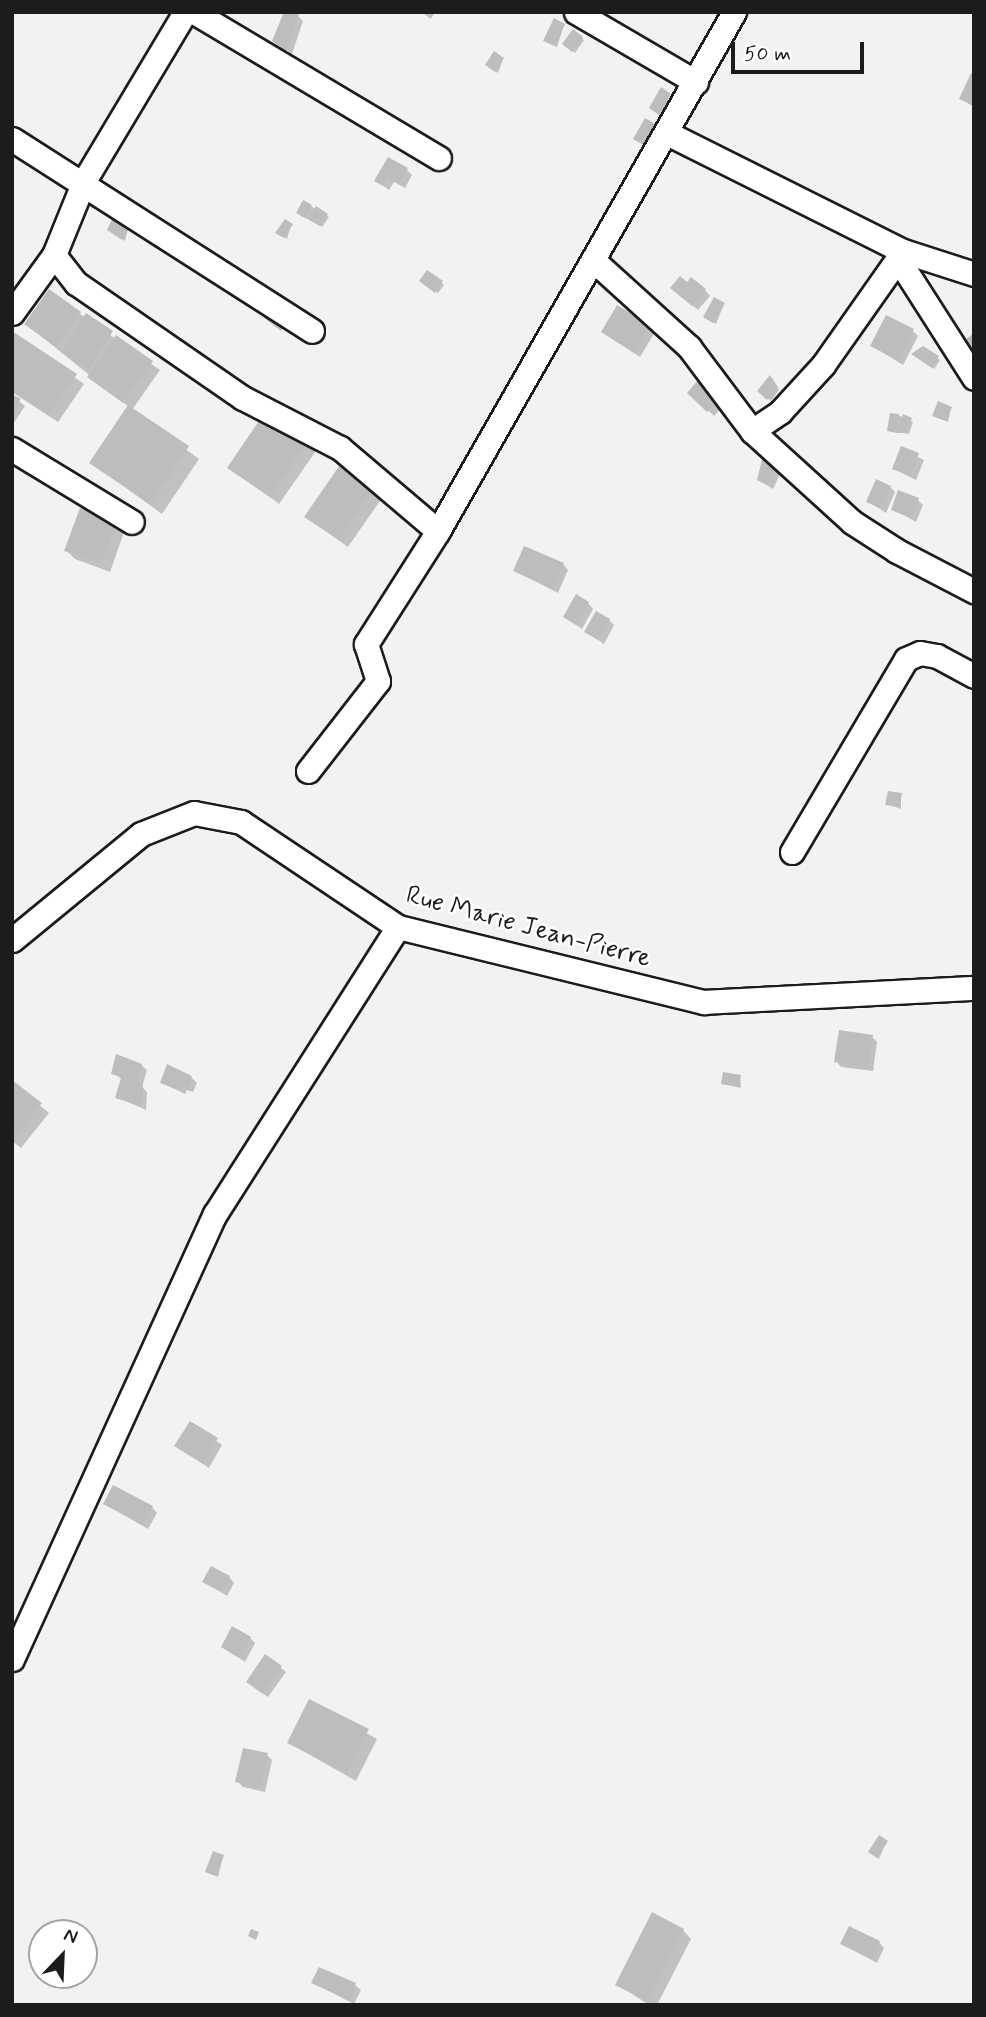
<!DOCTYPE html>
<html>
<head>
<meta charset="utf-8">
<style>
  body { margin:0 }
  #map { position:relative; width:986px; height:2017px; overflow:hidden; background:#f2f2f2; font-family:Mynerve,sans-serif }
  div>[style] { position:absolute }
  .shadow>* { inset:0; background:#0003 }
  .building>* { inset:0; background:#bdbdbd }
  .roads { filter:drop-shadow(2px 0 #1c1c1c) drop-shadow(-2px 0 #1c1c1c) drop-shadow(0 2px #1c1c1c) drop-shadow(0 -2px #1c1c1c) }
  .minor>* { height:23px; margin:-11.5px; padding:0 11.5px; transform-origin:11.5px; border-radius:11.5px; background:#fff }
  span { translate:-50% -50%; white-space:nowrap; text-align:center; line-height:1.15; -webkit-text-stroke:5px #fff; paint-order:stroke }
  .street-label { font-size:26px; color:#1c1c1c }
  .frame { position:absolute; inset:0; border:14px solid #1c1c1c; pointer-events:none }
  .north { position:absolute; left:28px; top:1919px; width:70px; height:70px; box-sizing:border-box; background:#fff; border:2px solid #a4a4a4; border-radius:50%; rotate:23deg; font-size:19px; font-weight:700; line-height:28px; text-align:center; color:#1c1c1c }
  .north::after { content:''; display:block; margin:auto; width:24px; height:32px; background:#1c1c1c; clip-path:polygon(50% 0,100% 100%,50% 72%,0 100%) }
  .scale { position:absolute; left:731px; top:42px; width:133px; height:32px; box-sizing:border-box; border:4px solid #1c1c1c; border-top:0; padding-left:9px; font-size:21px; line-height:24px; white-space:nowrap; color:#1c1c1c; -webkit-text-stroke:5px #fff; paint-order:stroke }
</style>
</head>
<body>
<div id="map">
  <div class="shadow">
    <div style="clip-path:polygon(286px 12px,294px 12px,303px 21px,292px 54px,274px 40px)"></div>
    <div style="clip-path:polygon(421px 12px,435px 12px,431px 19px)"></div>
    <div style="clip-path:polygon(564px 25px,557px 47px,548px 43px)"></div>
    <div style="clip-path:polygon(573px 32px,584px 40px,575px 53px,566px 46px)"></div>
    <div style="clip-path:polygon(503px 59px,498px 73px,489px 67px)"></div>
    <div style="clip-path:polygon(974px 77px,974px 107px,961px 99px)"></div>
    <div style="clip-path:polygon(670px 95px,661px 116px,653px 110px)"></div>
    <div style="clip-path:polygon(407px 170px,412px 175px,405px 188px,394px 182px,389px 190px,376px 180px)"></div>
    <div style="clip-path:polygon(311px 206px,329px 217px,322px 227px,300px 215px)"></div>
    <div style="clip-path:polygon(291px 225px,287px 239px,280px 235px)"></div>
    <div style="clip-path:polygon(128px 229px,125px 241px,111px 232px)"></div>
    <div style="clip-path:polygon(427px 272px,444px 285px,438px 293px,423px 283px)"></div>
    <div style="clip-path:polygon(705px 290px,710px 296px,698px 310px,677px 293px)"></div>
    <div style="clip-path:polygon(49px 292px,160px 370px,132px 410px,199px 459px,162px 514px,92px 463px,129px 407px,26px 324px)"></div>
    <div style="clip-path:polygon(724px 304px,716px 324px,707px 319px)"></div>
    <div style="clip-path:polygon(650px 327px,655px 332px,640px 357px,603px 332px)"></div>
    <div style="clip-path:polygon(913px 331px,918px 336px,903px 365px,872px 346px)"></div>
    <div style="clip-path:polygon(12px 333px,84px 384px,58px 422px,12px 392px)"></div>
    <div style="clip-path:polygon(923px 348px,940px 360px,934px 369px,916px 356px)"></div>
    <div style="clip-path:polygon(772px 379px,779px 390px,771px 401px,759px 391px)"></div>
    <div style="clip-path:polygon(689px 393px,727px 402px,714px 416px)"></div>
    <div style="clip-path:polygon(12px 396px,25px 406px,13px 424px,12px 423px)"></div>
    <div style="clip-path:polygon(951px 408px,948px 422px,937px 417px)"></div>
    <div style="clip-path:polygon(268px 411px,318px 448px,279px 504px,229px 467px)"></div>
    <div style="clip-path:polygon(898px 415px,913px 422px,909px 434px,889px 431px)"></div>
    <div style="clip-path:polygon(902px 449px,924px 460px,916px 480px,894px 469px)"></div>
    <div style="clip-path:polygon(765px 455px,784px 466px,773px 489px,759px 480px)"></div>
    <div style="clip-path:polygon(375px 486px,384px 495px,348px 547px,306px 517px)"></div>
    <div style="clip-path:polygon(890px 487px,895px 492px,886px 513px,868px 501px)"></div>
    <div style="clip-path:polygon(918px 500px,923px 505px,916px 522px,893px 509px)"></div>
    <div style="clip-path:polygon(116px 524px,124px 532px,110px 572px,75px 559px,66px 550px)"></div>
    <div style="clip-path:polygon(563px 564px,568px 570px,558px 593px,515px 571px)"></div>
    <div style="clip-path:polygon(588px 603px,593px 609px,582px 629px,565px 617px)"></div>
    <div style="clip-path:polygon(609px 620px,614px 625px,604px 644px,586px 632px)"></div>
    <div style="clip-path:polygon(901px 795px,901px 809px,887px 804px)"></div>
    <div style="clip-path:polygon(872px 1037px,877px 1042px,873px 1071px,841px 1067px,836px 1061px)"></div>
    <div style="clip-path:polygon(141px 1065px,147px 1070px,142px 1087px,147px 1092px,146px 1110px,117px 1097px,123px 1080px,113px 1073px)"></div>
    <div style="clip-path:polygon(740px 1076px,741px 1088px,723px 1084px)"></div>
    <div style="clip-path:polygon(191px 1077px,197px 1083px,193px 1092px,187px 1090px,185px 1094px,162px 1083px)"></div>
    <div style="clip-path:polygon(12px 1082px,49px 1113px,21px 1148px,12px 1141px)"></div>
    <div style="clip-path:polygon(190px 1423px,222px 1445px,209px 1468px,176px 1446px)"></div>
    <div style="clip-path:polygon(105px 1504px,152px 1507px,157px 1513px,148px 1529px)"></div>
    <div style="clip-path:polygon(229px 1577px,234px 1583px,227px 1596px,204px 1581px)"></div>
    <div style="clip-path:polygon(250px 1638px,255px 1643px,245px 1662px,223px 1647px)"></div>
    <div style="clip-path:polygon(280px 1667px,286px 1672px,268px 1697px,253px 1687px)"></div>
    <div style="clip-path:polygon(310px 1702px,377px 1739px,356px 1781px,289px 1743px)"></div>
    <div style="clip-path:polygon(267px 1755px,272px 1760px,265px 1792px,243px 1787px,237px 1781px)"></div>
    <div style="clip-path:polygon(886px 1842px,879px 1859px,872px 1854px)"></div>
    <div style="clip-path:polygon(223px 1856px,218px 1877px,209px 1873px)"></div>
    <div style="clip-path:polygon(683px 1930px,691px 1939px,657px 2005px,649px 2005px,617px 1984px)"></div>
    <div style="clip-path:polygon(879px 1942px,884px 1948px,877px 1963px,842px 1944px)"></div>
    <div style="clip-path:polygon(313px 1983px,355px 1985px,361px 1990px,354px 2004px)"></div>
  </div>
  <div class="building">
    <div style="clip-path:polygon(284px 12px,299px 14px,286px 51px,272px 41px)"></div>
    <div style="clip-path:polygon(554px 18px,565px 24px,555px 46px,543px 41px)"></div>
    <div style="clip-path:polygon(573px 29px,583px 37px,572px 52px,562px 44px)"></div>
    <div style="clip-path:polygon(494px 51px,504px 58px,495px 72px,485px 65px)"></div>
    <div style="clip-path:polygon(971px 73px,974px 75px,973px 105px,959px 99px)"></div>
    <div style="clip-path:polygon(661px 87px,671px 94px,659px 115px,649px 108px)"></div>
    <div style="clip-path:polygon(645px 118px,657px 125px,645px 146px,633px 139px)"></div>
    <div style="clip-path:polygon(388px 157px,408px 168px,399px 184px,388px 177px,383px 186px,374px 181px)"></div>
    <div style="clip-path:polygon(303px 200px,312px 205px,305px 218px,296px 213px)"></div>
    <div style="clip-path:polygon(316px 206px,328px 214px,320px 226px,308px 219px)"></div>
    <div style="clip-path:polygon(113px 217px,129px 228px,122px 240px,107px 230px)"></div>
    <div style="clip-path:polygon(285px 219px,293px 224px,284px 238px,275px 233px)"></div>
    <div style="clip-path:polygon(427px 270px,443px 281px,435px 293px,419px 281px)"></div>
    <div style="clip-path:polygon(680px 276px,687px 282px,691px 277px,706px 289px,692px 306px,670px 288px)"></div>
    <div style="clip-path:polygon(49px 289px,81px 312px,56px 347px,24px 324px)"></div>
    <div style="clip-path:polygon(714px 297px,725px 303px,713px 323px,703px 317px)"></div>
    <div style="clip-path:polygon(617px 305px,651px 325px,634px 353px,601px 332px)"></div>
    <div style="clip-path:polygon(273px 306px,290px 319px,281px 331px,264px 318px)"></div>
    <div style="clip-path:polygon(86px 313px,113px 331px,88px 369px,61px 352px)"></div>
    <div style="clip-path:polygon(886px 315px,914px 329px,898px 360px,870px 346px)"></div>
    <div style="clip-path:polygon(12px 331px,77px 374px,49px 415px,12px 391px)"></div>
    <div style="clip-path:polygon(974px 333px,974px 352px,964px 341px)"></div>
    <div style="clip-path:polygon(116px 335px,153px 361px,123px 403px,87px 377px)"></div>
    <div style="clip-path:polygon(923px 346px,939px 356px,932px 368px,911px 354px)"></div>
    <div style="clip-path:polygon(770px 375px,778px 387px,767px 400px,757px 391px)"></div>
    <div style="clip-path:polygon(698px 380px,723px 395px,707px 412px,687px 393px)"></div>
    <div style="clip-path:polygon(12px 394px,21px 399px,12px 412px)"></div>
    <div style="clip-path:polygon(938px 401px,952px 407px,946px 421px,932px 416px)"></div>
    <div style="clip-path:polygon(128px 405px,189px 446px,150px 504px,89px 463px)"></div>
    <div style="clip-path:polygon(267px 409px,310px 438px,270px 497px,227px 468px)"></div>
    <div style="clip-path:polygon(890px 413px,899px 414px,897px 433px,887px 431px)"></div>
    <div style="clip-path:polygon(903px 414px,912px 418px,907px 432px,897px 433px)"></div>
    <div style="clip-path:polygon(901px 446px,919px 453px,911px 476px,892px 469px)"></div>
    <div style="clip-path:polygon(764px 452px,780px 459px,767px 485px,757px 480px)"></div>
    <div style="clip-path:polygon(342px 462px,376px 485px,339px 540px,304px 517px)"></div>
    <div style="clip-path:polygon(876px 479px,891px 486px,880px 508px,866px 502px)"></div>
    <div style="clip-path:polygon(898px 490px,919px 498px,911px 518px,891px 510px)"></div>
    <div style="clip-path:polygon(80px 508px,117px 522px,101px 564px,64px 551px)"></div>
    <div style="clip-path:polygon(524px 546px,564px 563px,553px 589px,513px 571px)"></div>
    <div style="clip-path:polygon(576px 594px,589px 602px,576px 625px,563px 617px)"></div>
    <div style="clip-path:polygon(596px 611px,610px 619px,598px 640px,584px 632px)"></div>
    <div style="clip-path:polygon(888px 791px,902px 793px,899px 807px,885px 805px)"></div>
    <div style="clip-path:polygon(839px 1030px,873px 1035px,868px 1067px,834px 1062px)"></div>
    <div style="clip-path:polygon(116px 1054px,142px 1064px,137px 1081px,111px 1074px)"></div>
    <div style="clip-path:polygon(167px 1064px,192px 1076px,188px 1087px,182px 1085px,180px 1090px,160px 1083px)"></div>
    <div style="clip-path:polygon(723px 1072px,741px 1075px,739px 1087px,721px 1084px)"></div>
    <div style="clip-path:polygon(121px 1078px,143px 1084px,141px 1106px,115px 1098px)"></div>
    <div style="clip-path:polygon(12px 1080px,42px 1103px,12px 1140px)"></div>
    <div style="clip-path:polygon(190px 1421px,218px 1438px,203px 1464px,174px 1446px)"></div>
    <div style="clip-path:polygon(113px 1485px,153px 1506px,143px 1525px,103px 1504px)"></div>
    <div style="clip-path:polygon(211px 1566px,230px 1576px,221px 1592px,202px 1582px)"></div>
    <div style="clip-path:polygon(232px 1626px,251px 1637px,239px 1658px,221px 1647px)"></div>
    <div style="clip-path:polygon(265px 1654px,282px 1666px,262px 1693px,246px 1682px)"></div>
    <div style="clip-path:polygon(309px 1699px,369px 1729px,347px 1773px,287px 1743px)"></div>
    <div style="clip-path:polygon(243px 1748px,268px 1753px,260px 1788px,235px 1782px)"></div>
    <div style="clip-path:polygon(879px 1835px,888px 1841px,877px 1858px,868px 1852px)"></div>
    <div style="clip-path:polygon(213px 1851px,224px 1855px,216px 1876px,205px 1872px)"></div>
    <div style="clip-path:polygon(652px 1912px,684px 1929px,647px 2001px,615px 1985px)"></div>
    <div style="clip-path:polygon(849px 1926px,880px 1941px,871px 1959px,840px 1944px)"></div>
    <div style="clip-path:polygon(251px 1929px,259px 1932px,256px 1940px,248px 1936px)"></div>
    <div style="clip-path:polygon(319px 1967px,356px 1983px,349px 2000px,311px 1983px)"></div>
  </div>
  <div class="roads">
    <div class="minor">
      <div style="left:194px;top:12px;width:285px;rotate:30.8deg"></div>
      <div style="left:576px;top:12px;width:139px;rotate:30.3deg"></div>
      <div style="left:667px;top:133px;width:264px;rotate:26.6deg"></div>
      <div style="left:903px;top:251px;width:75px;rotate:17.9deg"></div>
      <div style="left:12px;top:139px;width:356px;rotate:32.6deg"></div>
      <div style="left:54px;top:255px;width:36px;rotate:52deg"></div>
      <div style="left:76px;top:283px;width:203px;rotate:34.6deg"></div>
      <div style="left:243px;top:398px;width:109px;rotate:27.3deg"></div>
      <div style="left:340px;top:448px;width:128px;rotate:40.3deg"></div>
      <div style="left:898px;top:259px;width:141px;rotate:57.4deg"></div>
      <div style="left:593px;top:260px;width:130px;rotate:42.2deg"></div>
      <div style="left:689px;top:347px;width:105px;rotate:53.1deg"></div>
      <div style="left:752px;top:431px;width:135px;rotate:42.3deg"></div>
      <div style="left:852px;top:522px;width:54px;rotate:32.8deg"></div>
      <div style="left:897px;top:551px;width:87px;rotate:27.5deg"></div>
      <div style="left:12px;top:313px;width:72px;rotate:-54.1deg"></div>
      <div style="left:54px;top:255px;width:80px;rotate:-67.9deg"></div>
      <div style="left:84px;top:181px;width:197px;rotate:-59.1deg"></div>
      <div style="left:752px;top:431px;width:34px;rotate:-34deg"></div>
      <div style="left:780px;top:412px;width:64px;rotate:-47.5deg"></div>
      <div style="left:823px;top:365px;width:139px;rotate:-54.9deg"></div>
      <div style="left:12px;top:449px;width:140px;rotate:31.3deg"></div>
      <div style="left:308px;top:771px;width:114px;rotate:-52.1deg"></div>
      <div style="left:378px;top:681px;width:39px;rotate:-108deg"></div>
      <div style="left:366px;top:644px;width:134px;rotate:-57.5deg"></div>
      <div style="left:438px;top:531px;width:597px;rotate:-60.3deg"></div>
      <div style="left:792px;top:852px;width:224px;rotate:-59.4deg"></div>
      <div style="left:906px;top:659px;width:15px;rotate:-23deg"></div>
      <div style="left:920px;top:653px;width:17px;rotate:10deg"></div>
      <div style="left:937px;top:656px;width:42px;rotate:28.4deg"></div>
      <div style="left:12px;top:940px;width:167px;rotate:-39.4deg"></div>
      <div style="left:141px;top:834px;width:57px;rotate:-21.6deg"></div>
      <div style="left:194px;top:813px;width:48px;rotate:10.8deg"></div>
      <div style="left:241px;top:822px;width:189px;rotate:33.8deg"></div>
      <div style="left:398px;top:927px;width:315px;rotate:13.8deg"></div>
      <div style="left:704px;top:1002px;width:270px;rotate:-3deg"></div>
      <div style="left:12px;top:1659px;width:489px;rotate:-65.5deg"></div>
      <div style="left:215px;top:1214px;width:340px;rotate:-57.5deg"></div>
    </div>
  </div>
  <div class="street-label">
    <span style="left:528px;top:928px;rotate:15deg">Rue Marie Jean-Pierre</span>
  </div>
  <div class="frame"></div>
  <div class="north">N</div>
  <div class="scale">50 m</div>
</div>
</body>
</html>
